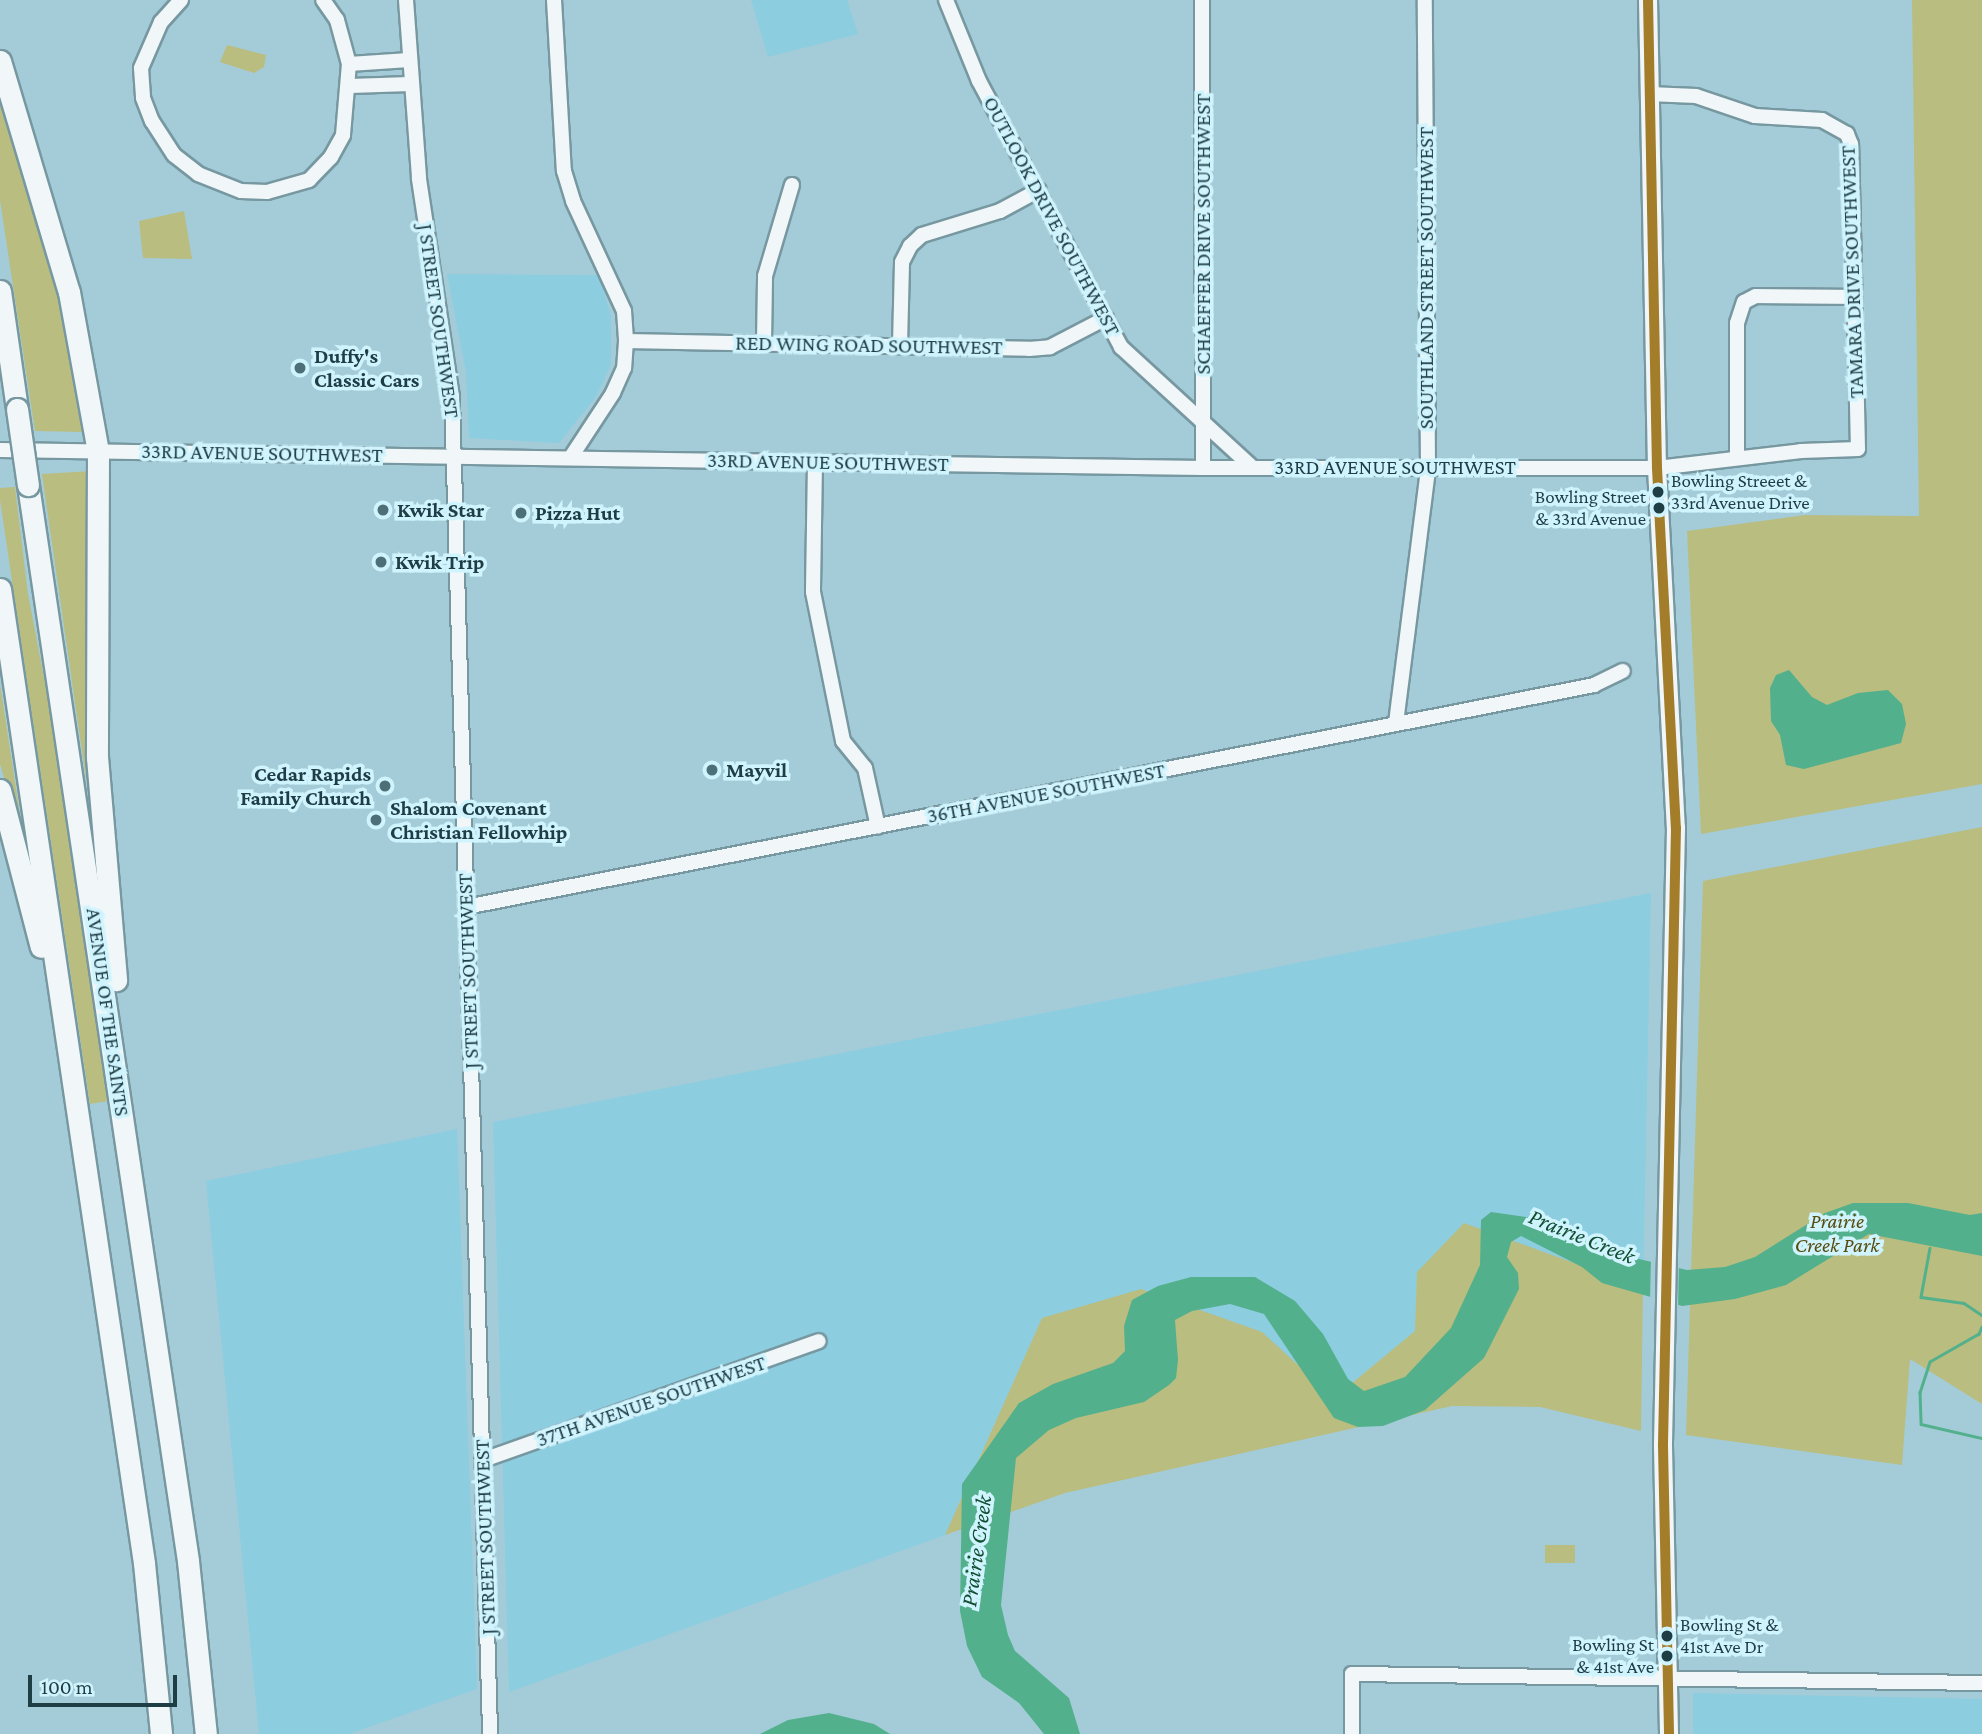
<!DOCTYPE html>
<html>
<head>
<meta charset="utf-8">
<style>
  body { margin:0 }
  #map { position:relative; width:1982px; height:1734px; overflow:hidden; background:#a4ccd8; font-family:"Crimson Pro",serif }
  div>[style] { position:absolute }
  .built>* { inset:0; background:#8ccde0 }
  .green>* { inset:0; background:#b9bd7f }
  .water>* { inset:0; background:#53b08c }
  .pier>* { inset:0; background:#a4ccd8 }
  .stream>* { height:2.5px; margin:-1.25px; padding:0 1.25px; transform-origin:1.25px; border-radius:1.25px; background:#53b08c }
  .roads { filter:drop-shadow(2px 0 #7798a1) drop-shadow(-2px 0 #7798a1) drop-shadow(0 2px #7798a1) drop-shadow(0 -2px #7798a1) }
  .minor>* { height:14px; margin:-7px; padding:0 7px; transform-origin:7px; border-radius:7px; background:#f1f7f9 }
  .major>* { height:18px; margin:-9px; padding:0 9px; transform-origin:9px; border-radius:9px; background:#f1f7f9 }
  .highway>* { height:21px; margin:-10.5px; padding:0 10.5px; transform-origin:10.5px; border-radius:10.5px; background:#f1f7f9 }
  .bridges { filter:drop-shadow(2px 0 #7798a1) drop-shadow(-2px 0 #7798a1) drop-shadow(0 2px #7798a1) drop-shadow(0 -2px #7798a1) }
  .highway-bridge>* { height:21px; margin:-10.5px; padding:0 10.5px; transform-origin:10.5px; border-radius:10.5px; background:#f1f7f9 }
  .bus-1>* { height:10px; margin:-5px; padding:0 5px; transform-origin:5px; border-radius:5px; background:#a37d2a }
  .dots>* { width:19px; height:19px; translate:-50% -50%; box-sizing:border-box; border:4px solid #d0f4fe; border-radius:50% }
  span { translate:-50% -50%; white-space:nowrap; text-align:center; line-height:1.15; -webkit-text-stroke:7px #d0f4fe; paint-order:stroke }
  .bus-label { font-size:19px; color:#1e3d45 }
  .left { translate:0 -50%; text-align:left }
  .right { translate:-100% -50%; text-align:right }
  .street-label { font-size:21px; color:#1e3d45 }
  .poi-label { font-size:21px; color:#1e3d45; font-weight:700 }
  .park-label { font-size:21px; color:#574c0e; font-style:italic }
  .water-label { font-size:23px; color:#114d30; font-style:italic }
  .scale { position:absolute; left:28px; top:1675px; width:149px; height:32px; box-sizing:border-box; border:4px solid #1e3d45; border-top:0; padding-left:9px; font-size:21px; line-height:24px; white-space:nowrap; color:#1e3d45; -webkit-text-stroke:5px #d0f4fe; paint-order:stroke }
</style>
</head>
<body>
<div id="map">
  <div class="built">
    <div style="clip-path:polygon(751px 0,847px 0,858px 34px,768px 57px)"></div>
    <div style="clip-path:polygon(447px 274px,599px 275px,611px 316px,611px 364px,596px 397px,559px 443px,469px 438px,466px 372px)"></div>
    <div style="clip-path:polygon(1651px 893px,1643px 1288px,1417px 1272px,1415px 1331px,1334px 1398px,1042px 1318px,945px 1535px,509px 1692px,493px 1122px)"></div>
    <div style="clip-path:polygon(457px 1129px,477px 1689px,349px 1734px,259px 1734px,206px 1181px)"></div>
    <div style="clip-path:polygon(1693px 1693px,1982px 1699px,1982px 1734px,1693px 1734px)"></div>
  </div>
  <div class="green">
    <div style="clip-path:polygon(1912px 0,1982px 0,1982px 784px,1701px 834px,1687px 531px,1805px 515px,1919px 516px)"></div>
    <div style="clip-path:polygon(227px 45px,266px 55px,264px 67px,254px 73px,220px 62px)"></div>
    <div style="clip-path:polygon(0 80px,59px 284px,86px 430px,82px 432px,35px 431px,0 200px)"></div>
    <div style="clip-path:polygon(184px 211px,192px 259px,143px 258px,139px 221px)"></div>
    <div style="clip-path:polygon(91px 471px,94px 834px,42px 474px)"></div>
    <div style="clip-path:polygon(15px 487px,28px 594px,52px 719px,108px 1101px,90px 1104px,0 500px,0 488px)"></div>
    <div style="clip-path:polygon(0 684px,19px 808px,23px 839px,0 764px)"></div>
    <div style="clip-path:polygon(1982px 827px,1982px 1404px,1910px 1359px,1902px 1465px,1686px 1435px,1703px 881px)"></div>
    <div style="clip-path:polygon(1464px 1223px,1643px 1288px,1641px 1431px,1540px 1407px,1452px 1406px,1065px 1493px,945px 1535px,1042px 1318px,1141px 1289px,1262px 1332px,1334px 1398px,1415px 1331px,1417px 1272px)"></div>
    <div style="clip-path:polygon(1545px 1545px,1575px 1545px,1575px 1563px,1545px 1563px)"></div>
  </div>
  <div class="water">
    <div style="clip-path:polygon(1789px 670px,1812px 697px,1827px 705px,1858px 693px,1888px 690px,1902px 704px,1906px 724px,1901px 743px,1804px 769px,1786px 765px,1780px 735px,1771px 721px,1770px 688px,1776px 675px)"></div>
    <div style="clip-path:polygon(1853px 1203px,1908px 1203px,1970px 1215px,1982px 1213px,1982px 1256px,1869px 1234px,1786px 1285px,1735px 1299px,1682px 1306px,1602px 1283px,1582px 1267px,1521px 1236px,1511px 1242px,1507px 1257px,1518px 1273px,1519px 1289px,1484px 1358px,1425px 1410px,1383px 1426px,1358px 1427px,1334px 1418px,1264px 1314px,1230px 1304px,1192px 1311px,1175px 1320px,1178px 1360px,1176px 1378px,1169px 1385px,1144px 1402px,1076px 1418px,1049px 1430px,1016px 1458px,1001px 1605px,1008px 1635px,1015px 1651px,1069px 1698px,1080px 1734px,1044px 1734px,1019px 1703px,982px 1677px,967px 1646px,960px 1611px,962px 1484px,1019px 1403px,1053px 1384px,1113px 1363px,1125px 1351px,1124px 1326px,1132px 1300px,1158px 1286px,1191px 1277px,1255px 1277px,1295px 1301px,1323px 1334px,1348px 1379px,1364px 1391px,1405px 1377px,1451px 1328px,1480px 1265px,1481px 1220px,1491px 1212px,1540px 1219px,1630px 1257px,1687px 1270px,1725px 1267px,1755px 1257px,1825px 1213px)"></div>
    <div style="clip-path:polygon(829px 1713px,874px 1724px,890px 1734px,760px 1734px,788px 1720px)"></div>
  </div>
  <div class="pier">
    <div style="clip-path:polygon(1651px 1258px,1679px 1264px,1678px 1309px,1650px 1302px)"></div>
  </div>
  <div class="stream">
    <div style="left:1930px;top:1248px;width:50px;rotate:100.4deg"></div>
    <div style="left:1921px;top:1297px;width:43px;rotate:7.9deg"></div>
    <div style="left:1964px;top:1303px;width:22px;rotate:34deg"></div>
    <div style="left:1982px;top:1327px;width:8px;rotate:113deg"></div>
    <div style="left:1979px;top:1334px;width:56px;rotate:150.3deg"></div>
    <div style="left:1930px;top:1362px;width:32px;rotate:108deg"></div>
    <div style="left:1920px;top:1392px;width:32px;rotate:88deg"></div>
    <div style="left:1921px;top:1424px;width:63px;rotate:12.9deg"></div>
  </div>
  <div class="roads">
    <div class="minor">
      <div style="left:181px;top:0;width:30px;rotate:132deg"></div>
      <div style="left:161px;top:22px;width:50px;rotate:113.5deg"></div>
      <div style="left:141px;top:68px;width:30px;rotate:86deg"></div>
      <div style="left:143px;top:98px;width:25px;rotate:69deg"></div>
      <div style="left:152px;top:121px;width:40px;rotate:57.1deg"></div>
      <div style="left:174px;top:155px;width:31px;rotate:38deg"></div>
      <div style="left:198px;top:174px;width:46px;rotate:21.6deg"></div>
      <div style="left:241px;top:191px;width:26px;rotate:2deg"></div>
      <div style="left:267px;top:192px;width:44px;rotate:-15.9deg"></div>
      <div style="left:309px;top:180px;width:32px;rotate:-46deg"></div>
      <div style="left:331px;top:157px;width:25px;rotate:-61deg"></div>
      <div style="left:343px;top:135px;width:71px;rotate:-85.2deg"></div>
      <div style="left:349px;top:64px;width:46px;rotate:-105.3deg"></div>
      <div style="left:337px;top:20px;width:24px;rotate:-125deg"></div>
      <div style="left:406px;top:0;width:179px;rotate:85.8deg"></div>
      <div style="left:419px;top:179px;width:219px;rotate:81.4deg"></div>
      <div style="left:452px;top:396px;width:1339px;rotate:88.37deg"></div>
      <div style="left:554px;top:0;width:171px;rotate:86.7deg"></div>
      <div style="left:564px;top:171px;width:31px;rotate:73deg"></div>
      <div style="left:573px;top:201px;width:121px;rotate:65.1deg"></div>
      <div style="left:624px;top:311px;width:30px;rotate:86deg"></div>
      <div style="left:626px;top:341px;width:27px;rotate:94deg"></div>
      <div style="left:624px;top:368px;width:27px;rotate:114deg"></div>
      <div style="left:613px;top:393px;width:77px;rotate:123.3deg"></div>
      <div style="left:946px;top:0;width:87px;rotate:67.8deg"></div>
      <div style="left:979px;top:81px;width:302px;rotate:61.9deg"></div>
      <div style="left:1121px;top:347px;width:178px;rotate:42.5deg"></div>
      <div style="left:1202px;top:0;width:468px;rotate:89.9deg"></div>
      <div style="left:349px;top:64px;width:60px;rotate:-3.8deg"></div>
      <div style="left:350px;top:86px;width:60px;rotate:-1.9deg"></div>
      <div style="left:626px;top:341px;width:403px;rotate:1.1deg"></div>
      <div style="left:1029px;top:349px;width:21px;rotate:-5deg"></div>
      <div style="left:1050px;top:347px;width:63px;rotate:-27.4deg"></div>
      <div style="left:764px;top:343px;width:67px;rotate:-89.1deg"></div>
      <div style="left:765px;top:276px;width:95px;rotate:-73.5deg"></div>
      <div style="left:900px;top:345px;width:83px;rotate:-88.6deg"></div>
      <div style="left:902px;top:262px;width:18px;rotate:-63deg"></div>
      <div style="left:910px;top:246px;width:16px;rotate:-43deg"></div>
      <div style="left:922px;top:235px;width:82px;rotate:-17.1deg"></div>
      <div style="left:1000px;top:211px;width:44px;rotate:-28.3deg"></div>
      <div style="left:0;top:450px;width:1203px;rotate:0.86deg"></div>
      <div style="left:1203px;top:468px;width:454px"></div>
      <div style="left:1657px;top:468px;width:145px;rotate:-6.7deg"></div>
      <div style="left:1801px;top:451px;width:57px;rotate:-2deg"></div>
      <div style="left:1858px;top:449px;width:305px;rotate:-91.3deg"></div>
      <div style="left:1851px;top:144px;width:11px;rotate:-112deg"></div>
      <div style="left:1847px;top:134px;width:29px;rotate:-151deg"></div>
      <div style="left:1822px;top:120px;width:67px;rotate:-176.6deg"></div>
      <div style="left:1755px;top:116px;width:62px;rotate:-161.3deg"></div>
      <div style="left:1696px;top:96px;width:47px;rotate:-177.6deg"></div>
      <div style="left:1737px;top:457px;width:134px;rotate:-90deg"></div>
      <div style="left:1737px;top:323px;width:22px;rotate:-72deg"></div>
      <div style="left:1744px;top:302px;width:13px;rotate:-27deg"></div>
      <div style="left:1756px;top:296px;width:99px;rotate:0.6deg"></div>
      <div style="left:815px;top:462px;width:130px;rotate:90.9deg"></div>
      <div style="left:813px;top:592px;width:152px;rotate:78.6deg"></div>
      <div style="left:843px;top:741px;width:35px;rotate:51deg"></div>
      <div style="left:865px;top:768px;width:60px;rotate:77.6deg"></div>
      <div style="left:1396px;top:723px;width:257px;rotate:-82.8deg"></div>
      <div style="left:1428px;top:468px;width:468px;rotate:-90.4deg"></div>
      <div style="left:466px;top:907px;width:1150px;rotate:-11.13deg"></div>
      <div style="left:1594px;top:685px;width:32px;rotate:-26deg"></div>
      <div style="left:483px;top:1460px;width:356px;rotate:-19.5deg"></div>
      <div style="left:1352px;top:1734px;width:60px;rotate:-90deg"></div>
      <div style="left:1352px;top:1674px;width:630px;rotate:0.82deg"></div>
    </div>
    <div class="major">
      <div style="left:1648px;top:0;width:468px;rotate:88.9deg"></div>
      <div style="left:1657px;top:468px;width:361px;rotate:87deg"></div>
      <div style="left:1676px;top:828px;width:618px;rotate:91.21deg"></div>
      <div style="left:1663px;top:1446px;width:288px;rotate:88.8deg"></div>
    </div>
    <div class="highway">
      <div style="left:0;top:61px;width:241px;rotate:73.4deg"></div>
      <div style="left:69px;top:292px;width:162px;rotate:79.7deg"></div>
      <div style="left:98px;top:451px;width:306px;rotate:90.2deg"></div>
      <div style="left:97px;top:757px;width:224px;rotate:85.1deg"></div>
      <div style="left:0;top:291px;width:119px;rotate:81.8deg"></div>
      <div style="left:28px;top:485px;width:1088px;rotate:81.54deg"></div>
      <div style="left:188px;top:1561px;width:174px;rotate:84.1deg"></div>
      <div style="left:0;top:589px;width:985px;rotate:81.59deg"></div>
      <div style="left:144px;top:1563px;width:172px;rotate:84.3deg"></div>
      <div style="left:0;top:790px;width:162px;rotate:75.4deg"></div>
    </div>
  </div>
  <div class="bridges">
    <div class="highway-bridge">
      <div style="left:17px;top:409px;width:77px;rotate:81.8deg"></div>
    </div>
  </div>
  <div class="bus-1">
    <div style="left:1648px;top:0;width:468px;rotate:88.9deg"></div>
    <div style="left:1657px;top:468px;width:361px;rotate:87deg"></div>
    <div style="left:1676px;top:828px;width:618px;rotate:91.21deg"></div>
    <div style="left:1663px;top:1446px;width:288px;rotate:88.8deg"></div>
  </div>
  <div class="dots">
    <div style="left:300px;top:368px;background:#4d6f78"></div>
    <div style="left:1658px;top:492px;background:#1e3d45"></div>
    <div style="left:1659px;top:508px;background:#1e3d45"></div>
    <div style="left:383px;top:510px;background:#4d6f78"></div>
    <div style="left:521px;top:513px;background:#4d6f78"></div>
    <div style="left:381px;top:562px;background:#4d6f78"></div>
    <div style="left:712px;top:770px;background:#4d6f78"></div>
    <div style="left:385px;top:786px;background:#4d6f78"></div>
    <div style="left:376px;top:820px;background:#4d6f78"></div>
    <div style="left:1667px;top:1636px;background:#1e3d45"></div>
    <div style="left:1667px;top:1656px;background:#1e3d45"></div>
  </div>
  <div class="bus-label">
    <span class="left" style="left:1671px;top:492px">Bowling Streeet &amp;<br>33rd Avenue Drive</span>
    <span class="right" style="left:1646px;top:508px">Bowling Street<br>&amp; 33rd Avenue</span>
    <span class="left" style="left:1680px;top:1636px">Bowling St &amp;<br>41st Ave Dr</span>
    <span class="right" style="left:1654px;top:1656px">Bowling St<br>&amp; 41st Ave</span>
  </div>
  <div class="street-label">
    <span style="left:1052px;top:216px;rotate:62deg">OUTLOOK DRIVE SOUTHWEST</span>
    <span style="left:1203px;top:234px;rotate:-90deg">SCHAEFFER DRIVE SOUTHWEST</span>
    <span style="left:1852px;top:272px;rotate:-92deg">TAMARA DRIVE SOUTHWEST</span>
    <span style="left:1426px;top:278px;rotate:-90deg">SOUTHLAND STREET SOUTHWEST</span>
    <span style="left:439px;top:321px;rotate:82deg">J STREET SOUTHWEST</span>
    <span style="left:869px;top:345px;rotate:1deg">RED WING ROAD SOUTHWEST</span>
    <span style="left:262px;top:453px;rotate:1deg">33RD AVENUE SOUTHWEST</span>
    <span style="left:828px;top:462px;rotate:1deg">33RD AVENUE SOUTHWEST</span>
    <span style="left:1395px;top:467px">33RD AVENUE SOUTHWEST</span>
    <span style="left:1046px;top:793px;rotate:-11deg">36TH AVENUE SOUTHWEST</span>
    <span style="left:468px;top:971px;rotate:-92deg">J STREET SOUTHWEST</span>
    <span style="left:108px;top:1012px;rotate:82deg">AVENUE OF THE SAINTS</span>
    <span style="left:651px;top:1401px;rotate:-19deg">37TH AVENUE SOUTHWEST</span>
    <span style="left:485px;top:1537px;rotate:-92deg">J STREET SOUTHWEST</span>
  </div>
  <div class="poi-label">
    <span class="left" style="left:314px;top:368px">Duffy's<br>Classic Cars</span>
    <span class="left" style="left:397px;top:510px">Kwik Star</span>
    <span class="left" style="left:535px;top:513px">Pizza Hut</span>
    <span class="left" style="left:395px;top:562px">Kwik Trip</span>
    <span class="left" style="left:726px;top:770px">Mayvil</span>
    <span class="right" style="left:371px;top:786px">Cedar Rapids<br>Family Church</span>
    <span class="left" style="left:390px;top:820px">Shalom Covenant<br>Christian Fellowhip</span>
  </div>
  <div class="park-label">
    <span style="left:1837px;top:1233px">Prairie<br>Creek Park</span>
  </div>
  <div class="water-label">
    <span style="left:1582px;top:1236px;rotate:22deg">Prairie Creek</span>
    <span style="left:976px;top:1551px;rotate:-82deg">Prairie Creek</span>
  </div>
  <div class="scale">100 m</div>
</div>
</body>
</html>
